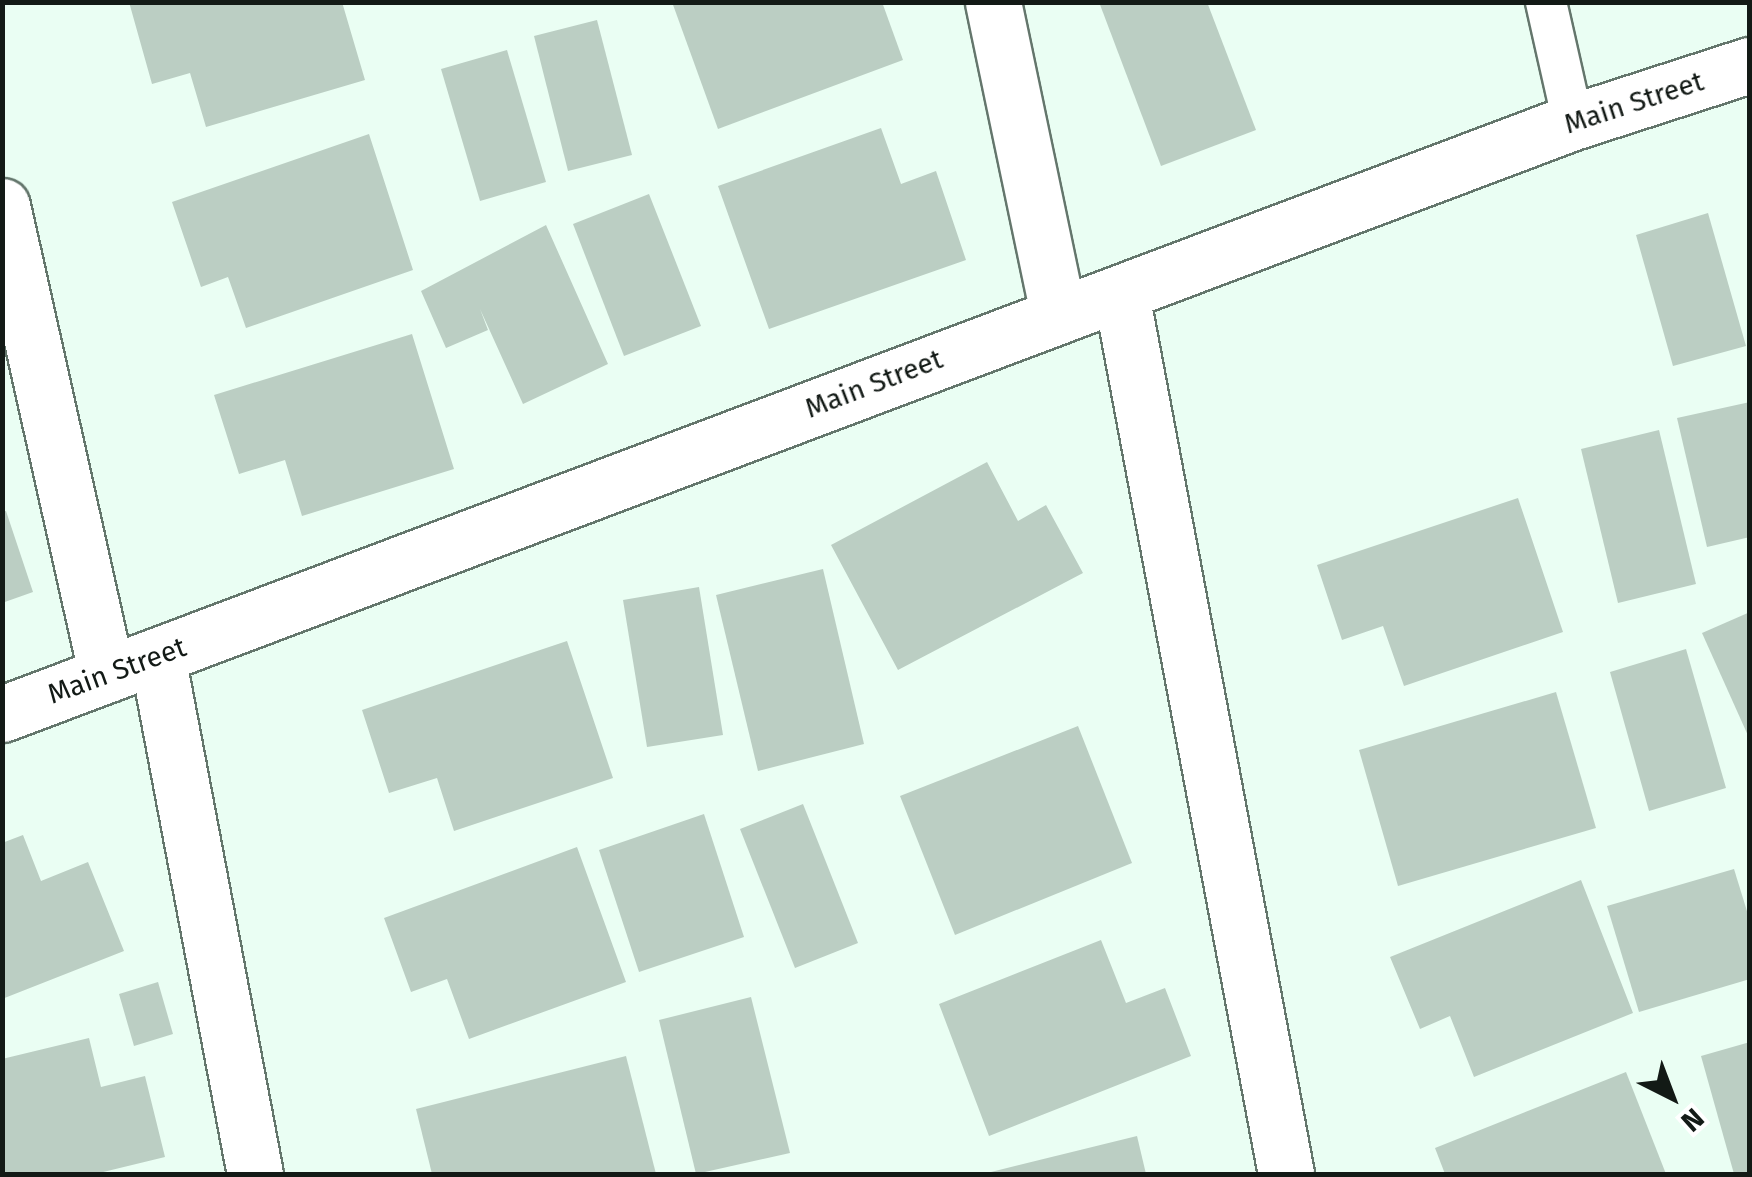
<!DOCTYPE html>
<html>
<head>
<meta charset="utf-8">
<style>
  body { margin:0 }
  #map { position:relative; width:1752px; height:1177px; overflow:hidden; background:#eafef3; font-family:"Fira Sans",sans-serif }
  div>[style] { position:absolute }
  .building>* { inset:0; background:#bbcec3 }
  .roads { filter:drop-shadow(2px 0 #64766c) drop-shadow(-2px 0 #64766c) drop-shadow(0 2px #64766c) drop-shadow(0 -2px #64766c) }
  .lane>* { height:40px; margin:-20px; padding:0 20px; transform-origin:20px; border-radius:20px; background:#fff }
  .street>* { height:55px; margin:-27.5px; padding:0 27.5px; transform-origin:27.5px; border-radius:27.5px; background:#fff }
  span { translate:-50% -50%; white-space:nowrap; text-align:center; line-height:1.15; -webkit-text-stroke:8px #fff; paint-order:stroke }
  .street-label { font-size:28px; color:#131a16 }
  .frame { position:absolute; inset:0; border:5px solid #131a16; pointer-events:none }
  .north { position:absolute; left:1622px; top:1047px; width:100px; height:100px; -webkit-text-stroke:8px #fff; paint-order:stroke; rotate:138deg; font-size:28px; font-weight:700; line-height:40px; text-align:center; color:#131a16 }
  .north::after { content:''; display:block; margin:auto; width:35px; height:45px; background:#131a16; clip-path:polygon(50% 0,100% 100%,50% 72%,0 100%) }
</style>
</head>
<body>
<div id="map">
  <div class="building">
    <div style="clip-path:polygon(129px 2px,342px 2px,365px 80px,206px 127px,190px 73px,152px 84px)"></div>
    <div style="clip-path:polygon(672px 2px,882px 2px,903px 60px,718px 129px)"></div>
    <div style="clip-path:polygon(1099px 2px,1207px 2px,1256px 130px,1161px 166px)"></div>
    <div style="clip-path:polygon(597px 20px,632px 155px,568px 171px,534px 36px)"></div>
    <div style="clip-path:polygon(507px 50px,546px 182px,480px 201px,441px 69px)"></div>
    <div style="clip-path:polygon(881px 128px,901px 184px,936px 171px,966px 260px,769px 329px,718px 186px)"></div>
    <div style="clip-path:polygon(369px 134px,413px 270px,246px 328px,228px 277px,201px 287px,172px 202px)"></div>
    <div style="clip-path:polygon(649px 194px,701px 326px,624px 356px,573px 224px)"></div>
    <div style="clip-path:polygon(1708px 213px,1746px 346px,1673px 366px,1636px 235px)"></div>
    <div style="clip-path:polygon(546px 225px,608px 364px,523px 404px,480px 309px,488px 330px,446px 348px,421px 291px)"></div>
    <div style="clip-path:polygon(412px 334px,454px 469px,302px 516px,285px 460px,239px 474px,214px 395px)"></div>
    <div style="clip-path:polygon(1750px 402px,1750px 537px,1707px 547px,1677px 418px)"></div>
    <div style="clip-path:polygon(1659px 430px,1696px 584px,1618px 603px,1581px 449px)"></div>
    <div style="clip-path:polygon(987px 462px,1018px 521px,1046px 505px,1083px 573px,898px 670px,831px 545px)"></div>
    <div style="clip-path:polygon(1518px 498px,1563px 632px,1404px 686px,1383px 626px,1342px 640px,1317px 565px)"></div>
    <div style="clip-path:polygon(6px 511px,33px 592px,2px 603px,2px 512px)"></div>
    <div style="clip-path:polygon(823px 569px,864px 744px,758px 771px,716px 595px)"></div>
    <div style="clip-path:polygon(699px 587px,723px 735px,647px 747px,623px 600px)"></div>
    <div style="clip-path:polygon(1750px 612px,1750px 740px,1702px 633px)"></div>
    <div style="clip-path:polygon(567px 641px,613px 778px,454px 831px,437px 778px,389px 793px,362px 710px)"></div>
    <div style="clip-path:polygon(1686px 649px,1726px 788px,1649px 811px,1610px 672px)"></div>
    <div style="clip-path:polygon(1556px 692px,1596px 828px,1398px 886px,1359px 750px)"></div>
    <div style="clip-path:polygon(1078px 726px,1132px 863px,955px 935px,900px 796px)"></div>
    <div style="clip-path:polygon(803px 804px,858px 943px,795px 968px,740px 829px)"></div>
    <div style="clip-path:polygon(704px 814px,744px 937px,639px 972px,599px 850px)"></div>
    <div style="clip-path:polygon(23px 835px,41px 881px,88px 862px,124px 951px,2px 999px,2px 843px)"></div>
    <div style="clip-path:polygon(577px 847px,626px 982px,469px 1039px,447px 979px,411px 992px,384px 918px)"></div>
    <div style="clip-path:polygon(1734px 869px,1750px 921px,1750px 979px,1639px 1012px,1607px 906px)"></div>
    <div style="clip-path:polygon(1581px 880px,1633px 1013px,1474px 1077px,1450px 1016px,1420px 1029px,1390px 957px)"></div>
    <div style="clip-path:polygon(1101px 940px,1126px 1003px,1165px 988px,1191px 1056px,989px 1136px,939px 1004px)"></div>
    <div style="clip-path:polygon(158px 982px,173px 1034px,134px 1046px,119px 994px)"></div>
    <div style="clip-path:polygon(751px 997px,790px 1153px,696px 1174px,659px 1020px)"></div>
    <div style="clip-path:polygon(89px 1038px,101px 1087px,145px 1076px,165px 1157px,95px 1174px,2px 1174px,2px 1059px)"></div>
    <div style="clip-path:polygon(1750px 1042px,1750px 1174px,1734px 1174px,1701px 1056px)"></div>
    <div style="clip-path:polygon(626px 1056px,656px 1174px,432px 1174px,416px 1109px)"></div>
    <div style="clip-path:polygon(1626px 1072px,1666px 1174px,1445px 1174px,1435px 1148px)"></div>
    <div style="clip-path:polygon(1137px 1136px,1146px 1174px,987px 1174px,987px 1173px)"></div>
  </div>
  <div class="roads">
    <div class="lane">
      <div style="left:1546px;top:2px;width:123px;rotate:77.3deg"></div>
    </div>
    <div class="street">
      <div style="left:993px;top:2px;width:319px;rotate:78.2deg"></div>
      <div style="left:2px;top:206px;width:480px;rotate:77.4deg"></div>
      <div style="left:1121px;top:294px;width:895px;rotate:79.38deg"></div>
      <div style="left:157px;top:656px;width:527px;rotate:79.29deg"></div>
      <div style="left:2px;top:714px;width:1679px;rotate:-20.65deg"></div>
      <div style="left:1573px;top:122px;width:186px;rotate:-17.9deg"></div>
    </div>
  </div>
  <div class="street-label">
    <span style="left:1634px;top:103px;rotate:-18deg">Main Street</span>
    <span style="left:874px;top:384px;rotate:-21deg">Main Street</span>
    <span style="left:117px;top:671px;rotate:-20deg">Main Street</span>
  </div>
  <div class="frame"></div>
  <div class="north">N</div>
</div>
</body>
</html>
